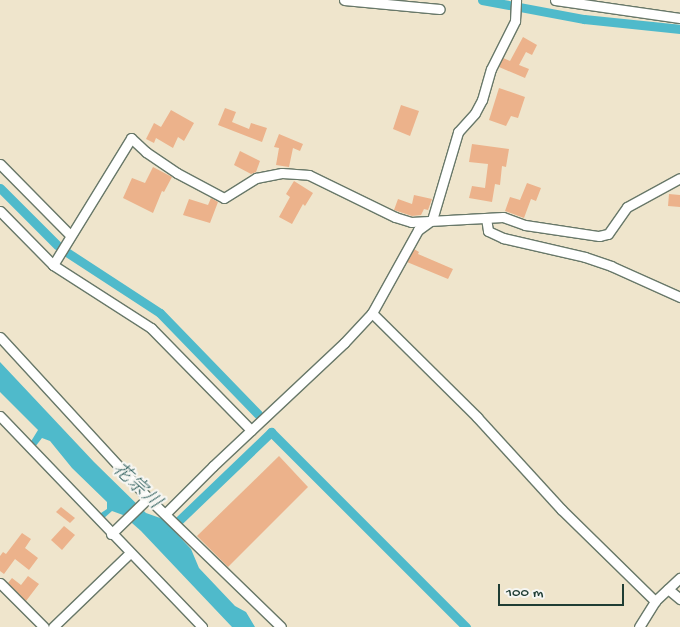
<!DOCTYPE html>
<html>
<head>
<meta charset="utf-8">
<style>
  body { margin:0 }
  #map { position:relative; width:680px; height:627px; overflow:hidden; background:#efe5cc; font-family:"Gochi Hand","Klee One",sans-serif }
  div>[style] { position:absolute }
  .water>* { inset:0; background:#4fbacb }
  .canal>* { height:9px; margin:-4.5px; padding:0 4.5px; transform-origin:4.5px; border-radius:4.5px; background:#4fbacb }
  .building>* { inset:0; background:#ecb28b }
  .roads { filter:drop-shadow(1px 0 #687869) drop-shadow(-1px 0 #687869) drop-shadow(0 1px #687869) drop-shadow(0 -1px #687869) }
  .minor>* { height:9px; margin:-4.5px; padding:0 4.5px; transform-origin:4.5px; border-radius:4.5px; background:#fff }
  span { translate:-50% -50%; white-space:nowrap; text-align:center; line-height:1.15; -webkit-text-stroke:4.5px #f6f6f2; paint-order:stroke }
  .water-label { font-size:20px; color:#2b5c5a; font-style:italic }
  .scale { position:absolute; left:498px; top:584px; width:126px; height:22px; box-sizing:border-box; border:2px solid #1f3d34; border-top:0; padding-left:6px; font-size:15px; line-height:18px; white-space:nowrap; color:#1f3d34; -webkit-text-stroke:4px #f6f6f2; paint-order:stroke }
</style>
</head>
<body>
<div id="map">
  <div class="water">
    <div style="clip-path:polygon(0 362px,94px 462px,146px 513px,163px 519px,191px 549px,199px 568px,235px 606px,246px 612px,255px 627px,232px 627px,141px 531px,123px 515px,112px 511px,103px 519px,98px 515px,107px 509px,107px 502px,72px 468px,50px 441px,42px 438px,35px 447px,30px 443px,38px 430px,0 392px)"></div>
  </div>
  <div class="canal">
    <div style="left:482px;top:0;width:104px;rotate:10.6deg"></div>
    <div style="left:584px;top:19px;width:97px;rotate:5.9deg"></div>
    <div style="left:0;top:188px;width:81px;rotate:45deg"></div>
    <div style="left:65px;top:251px;width:113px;rotate:33.1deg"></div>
    <div style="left:160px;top:313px;width:141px;rotate:45.9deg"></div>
    <div style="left:171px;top:528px;width:139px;rotate:-43.8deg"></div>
    <div style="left:271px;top:432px;width:276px;rotate:45deg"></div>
  </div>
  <div class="building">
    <div style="clip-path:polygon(523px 37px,537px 45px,532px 55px,526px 52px,519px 65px,529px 69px,525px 78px,499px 67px,503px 58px,510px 61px)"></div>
    <div style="clip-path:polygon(499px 88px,525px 97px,518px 118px,511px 116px,506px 126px,489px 120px)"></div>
    <div style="clip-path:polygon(401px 105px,419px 111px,410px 136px,393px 129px)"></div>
    <div style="clip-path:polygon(225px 108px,236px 112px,232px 122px,249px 129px,251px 123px,267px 128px,262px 142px,218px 125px)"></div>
    <div style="clip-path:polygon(171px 110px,194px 123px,184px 141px,178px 137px,173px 148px,156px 138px,154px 143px,146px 139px,154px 123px,161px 127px)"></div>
    <div style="clip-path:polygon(279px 134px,303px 144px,300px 151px,293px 148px,289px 167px,276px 165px,279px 148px,274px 147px)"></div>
    <div style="clip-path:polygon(472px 144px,509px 149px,506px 167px,502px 166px,500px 185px,495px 184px,492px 202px,469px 198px,472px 186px,485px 188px,488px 164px,469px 162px)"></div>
    <div style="clip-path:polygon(240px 151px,260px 161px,256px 172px,251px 174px,234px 165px)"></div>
    <div style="clip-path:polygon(153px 167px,172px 177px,164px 192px,162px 191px,153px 213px,123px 198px,132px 178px,145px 183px)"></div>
    <div style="clip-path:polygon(294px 181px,313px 193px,305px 206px,303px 204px,292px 224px,279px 217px,290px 197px,286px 194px)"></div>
    <div style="clip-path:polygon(527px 183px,541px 188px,536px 201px,531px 199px,524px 218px,505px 211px,510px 197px,520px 200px)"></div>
    <div style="clip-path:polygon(669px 194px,680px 195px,680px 207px,668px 206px)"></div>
    <div style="clip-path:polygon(414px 195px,432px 199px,428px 210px,424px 209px,421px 215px,412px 216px,394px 210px,398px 199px,412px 204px)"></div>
    <div style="clip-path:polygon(211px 198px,218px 202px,210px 223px,183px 215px,189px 199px,208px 205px)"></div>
    <div style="clip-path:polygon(414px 249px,419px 252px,418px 254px,453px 269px,448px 279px,407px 262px)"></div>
    <div style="clip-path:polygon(279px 456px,308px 487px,228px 567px,197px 536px)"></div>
    <div style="clip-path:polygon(61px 507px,75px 518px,70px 523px,56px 512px)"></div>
    <div style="clip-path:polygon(64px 526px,75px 535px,62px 550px,51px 540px)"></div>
    <div style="clip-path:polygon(22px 533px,31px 539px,25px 548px,38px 558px,29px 570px,15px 559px,4px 574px,0 571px,0 556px,3px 552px,6px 554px)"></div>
    <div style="clip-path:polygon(28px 576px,39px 584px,26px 601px,8px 583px,12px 578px,21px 585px)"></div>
  </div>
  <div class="roads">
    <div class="minor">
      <div style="left:344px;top:0;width:96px;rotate:5.4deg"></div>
      <div style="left:555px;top:0;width:126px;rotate:8.2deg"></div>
      <div style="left:0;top:164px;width:100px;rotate:45.4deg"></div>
      <div style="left:0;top:211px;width:76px;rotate:45.5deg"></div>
      <div style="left:53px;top:265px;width:117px;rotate:32.7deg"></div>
      <div style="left:151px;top:328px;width:143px;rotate:45.6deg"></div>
      <div style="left:486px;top:218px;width:13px;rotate:81deg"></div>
      <div style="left:488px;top:231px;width:17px;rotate:25deg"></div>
      <div style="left:503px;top:238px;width:84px;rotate:13deg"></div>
      <div style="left:585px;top:257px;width:28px;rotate:19deg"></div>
      <div style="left:611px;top:266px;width:76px;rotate:24.2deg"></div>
      <div style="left:53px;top:265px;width:149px;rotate:-58.4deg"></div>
      <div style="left:131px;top:138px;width:21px;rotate:43deg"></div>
      <div style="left:146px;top:152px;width:37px;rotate:34deg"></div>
      <div style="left:177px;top:173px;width:53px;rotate:28deg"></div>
      <div style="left:224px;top:198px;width:38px;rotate:-32deg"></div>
      <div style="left:256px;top:178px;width:26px;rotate:-11deg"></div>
      <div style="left:282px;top:173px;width:27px;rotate:4deg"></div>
      <div style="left:309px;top:175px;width:96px;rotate:26deg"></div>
      <div style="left:395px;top:217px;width:17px;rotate:17deg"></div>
      <div style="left:411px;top:222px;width:92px;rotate:-3.1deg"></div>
      <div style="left:503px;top:217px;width:23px;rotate:20deg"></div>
      <div style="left:525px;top:225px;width:75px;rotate:8.5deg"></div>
      <div style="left:599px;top:236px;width:9px;rotate:-13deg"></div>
      <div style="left:608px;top:234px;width:33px;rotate:-55deg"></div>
      <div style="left:627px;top:207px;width:60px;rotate:-28.7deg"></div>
      <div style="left:372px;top:313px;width:148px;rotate:44.7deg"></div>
      <div style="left:477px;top:417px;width:125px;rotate:47.6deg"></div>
      <div style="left:561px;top:509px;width:132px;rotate:44.4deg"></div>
      <div style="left:0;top:337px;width:219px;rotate:47.4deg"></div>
      <div style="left:148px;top:498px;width:185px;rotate:44.1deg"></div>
      <div style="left:0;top:416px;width:292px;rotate:46.2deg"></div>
      <div style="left:166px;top:513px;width:66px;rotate:-45deg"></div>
      <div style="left:213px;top:466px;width:180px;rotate:-43.2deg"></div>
      <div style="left:344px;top:343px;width:41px;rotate:-47deg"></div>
      <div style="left:372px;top:313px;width:95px;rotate:-61deg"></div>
      <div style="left:418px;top:230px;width:17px;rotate:-36deg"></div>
      <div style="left:432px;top:220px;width:92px;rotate:-73.5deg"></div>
      <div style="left:458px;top:132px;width:25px;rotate:-48deg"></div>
      <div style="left:475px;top:113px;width:15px;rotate:-62deg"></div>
      <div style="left:482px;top:100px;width:32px;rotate:-74deg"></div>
      <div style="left:491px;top:69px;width:54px;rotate:-63.4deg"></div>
      <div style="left:515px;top:21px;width:21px;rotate:-87deg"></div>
      <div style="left:111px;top:534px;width:52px;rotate:-44.2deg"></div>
      <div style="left:0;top:583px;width:62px;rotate:45deg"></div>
      <div style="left:668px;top:589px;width:16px;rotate:40deg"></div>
      <div style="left:53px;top:627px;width:107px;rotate:-43.9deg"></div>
      <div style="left:639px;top:627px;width:31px;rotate:-58deg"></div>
      <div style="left:655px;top:601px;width:34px;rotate:-43deg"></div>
    </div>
  </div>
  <div class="water-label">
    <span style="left:136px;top:487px;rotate:43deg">花宗川</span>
  </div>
  <div class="scale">100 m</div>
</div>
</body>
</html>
